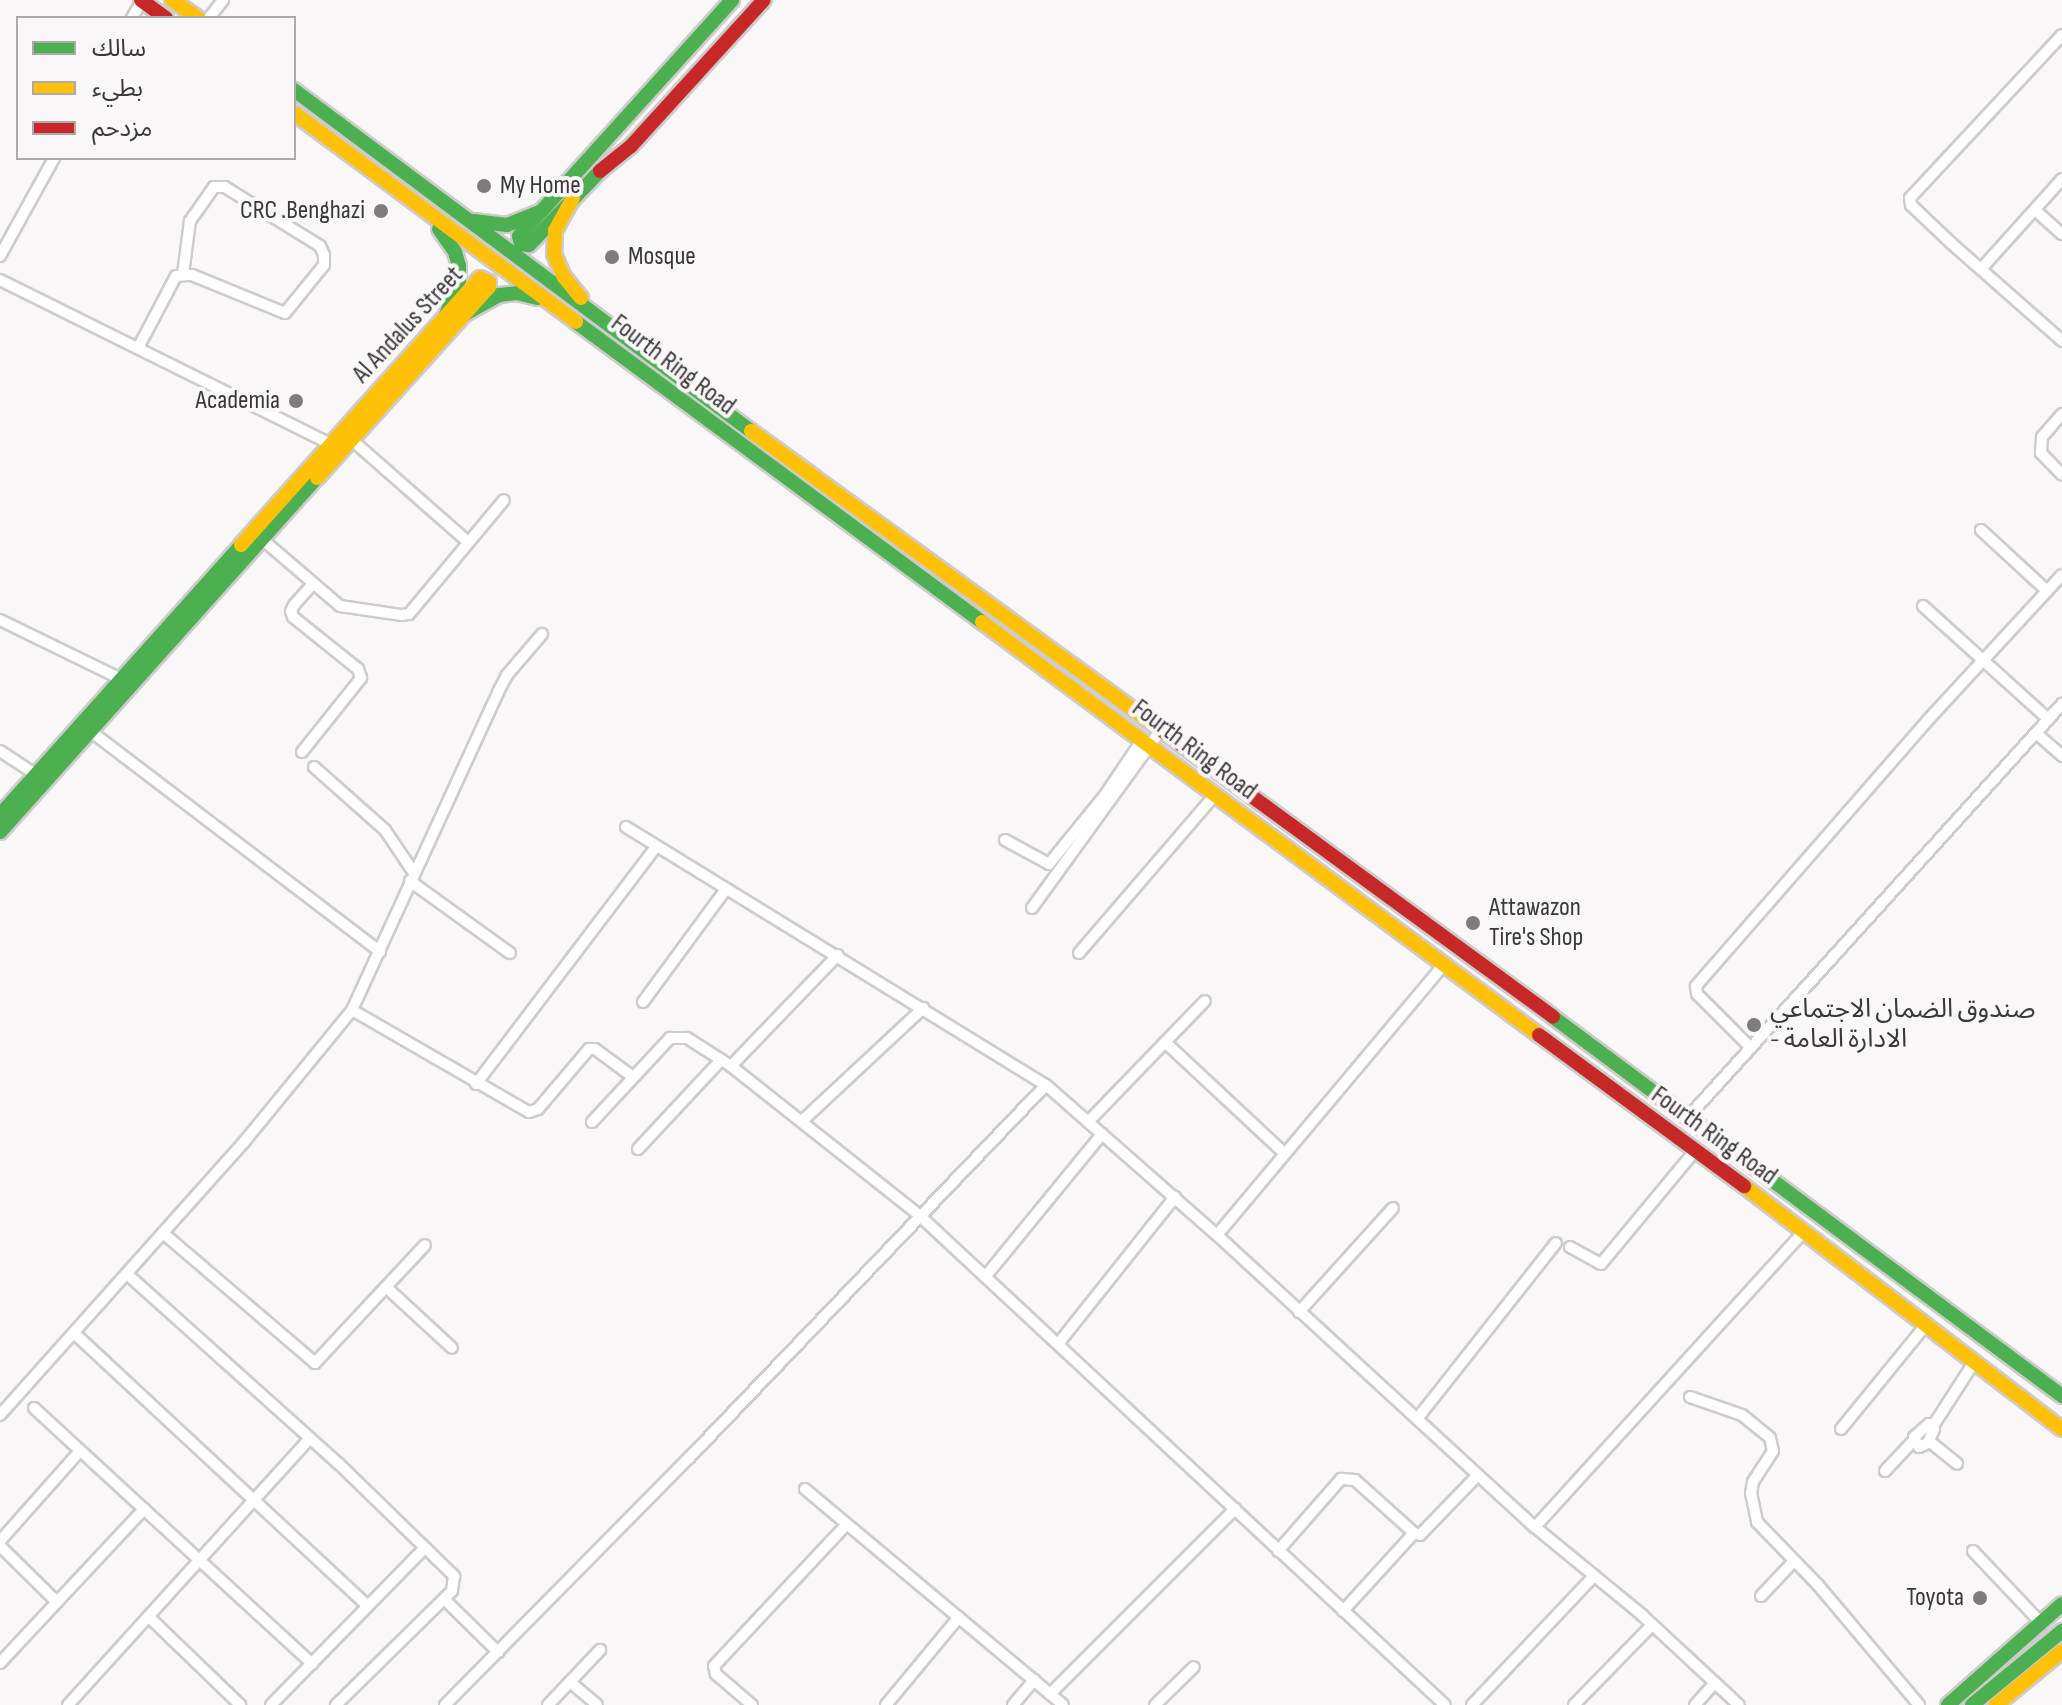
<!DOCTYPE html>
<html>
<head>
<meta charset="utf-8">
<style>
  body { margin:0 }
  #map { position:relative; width:2062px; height:1705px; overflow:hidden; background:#faf7f8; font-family:"Sofia Sans Condensed","Noto Sans Arabic",sans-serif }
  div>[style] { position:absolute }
  .roads { filter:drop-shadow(2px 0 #cdcbcb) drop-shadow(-2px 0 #cdcbcb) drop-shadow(0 2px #cdcbcb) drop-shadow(0 -2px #cdcbcb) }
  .street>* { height:10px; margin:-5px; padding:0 5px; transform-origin:5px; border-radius:5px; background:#fefefe }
  .fast>* { height:14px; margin:-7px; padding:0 7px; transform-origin:7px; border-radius:7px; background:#4caf50 }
  .slow>* { height:14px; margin:-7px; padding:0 7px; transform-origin:7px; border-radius:7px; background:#ffc107 }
  .jam>* { height:14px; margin:-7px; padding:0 7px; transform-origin:7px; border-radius:7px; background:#c62828 }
  .dots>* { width:22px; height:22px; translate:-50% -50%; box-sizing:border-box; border:4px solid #fbf6f8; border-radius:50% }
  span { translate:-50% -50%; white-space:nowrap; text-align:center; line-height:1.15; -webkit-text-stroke:8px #fbf6f8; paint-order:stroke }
  .poi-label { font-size:26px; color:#3a3839 }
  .left { translate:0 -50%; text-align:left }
  .right { translate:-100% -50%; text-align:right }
  .street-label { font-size:26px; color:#3a3839 }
  .legend { position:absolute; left:16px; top:16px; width:280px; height:144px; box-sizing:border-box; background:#fbf6f8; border:2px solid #aeaaac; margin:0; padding:10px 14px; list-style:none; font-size:24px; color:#3a3839 }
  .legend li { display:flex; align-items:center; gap:16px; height:40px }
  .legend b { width:40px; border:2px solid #aeaaac }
</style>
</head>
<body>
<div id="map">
  <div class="roads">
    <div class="street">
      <div style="left:132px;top:18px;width:20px;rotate:-60deg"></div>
      <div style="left:209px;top:18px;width:23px;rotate:-52deg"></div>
      <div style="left:2062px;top:35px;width:223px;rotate:133deg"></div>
      <div style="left:1910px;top:198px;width:7px;rotate:82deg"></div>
      <div style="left:1911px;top:205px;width:55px;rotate:43.5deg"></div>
      <div style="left:1951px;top:243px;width:148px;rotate:41.4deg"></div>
      <div style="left:2035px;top:210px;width:36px;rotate:42deg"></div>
      <div style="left:0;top:256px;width:112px;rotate:-61.1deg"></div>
      <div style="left:1981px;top:269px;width:121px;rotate:-48deg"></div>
      <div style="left:0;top:280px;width:369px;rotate:26.4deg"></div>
      <div style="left:138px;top:348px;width:81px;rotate:-62.2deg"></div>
      <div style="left:176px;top:276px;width:16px;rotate:-4deg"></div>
      <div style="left:192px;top:275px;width:100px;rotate:22.2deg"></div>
      <div style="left:285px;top:313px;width:62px;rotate:-50.9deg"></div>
      <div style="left:324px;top:265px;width:10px;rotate:-90deg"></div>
      <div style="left:324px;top:255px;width:10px;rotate:-114deg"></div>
      <div style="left:320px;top:246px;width:112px;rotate:-148.2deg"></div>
      <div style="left:225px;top:187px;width:11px;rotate:180deg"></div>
      <div style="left:214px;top:187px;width:42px;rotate:125.2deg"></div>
      <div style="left:190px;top:221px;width:53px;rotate:97.5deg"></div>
      <div style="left:2062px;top:414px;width:30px;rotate:131deg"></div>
      <div style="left:2042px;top:437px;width:16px;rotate:94deg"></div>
      <div style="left:2041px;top:453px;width:30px;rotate:46deg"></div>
      <div style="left:352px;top:440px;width:154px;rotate:41.3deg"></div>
      <div style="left:1981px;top:530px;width:90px;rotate:42.7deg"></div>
      <div style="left:263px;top:540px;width:101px;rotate:40.6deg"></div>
      <div style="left:340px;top:606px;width:63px;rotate:8.3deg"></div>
      <div style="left:402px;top:615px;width:7px;rotate:-8deg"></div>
      <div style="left:409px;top:614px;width:148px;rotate:-50.2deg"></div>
      <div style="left:1923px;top:606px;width:169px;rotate:42.1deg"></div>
      <div style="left:0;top:620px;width:132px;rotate:26deg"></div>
      <div style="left:89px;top:730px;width:366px;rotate:37.3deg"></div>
      <div style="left:2036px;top:733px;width:35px;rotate:41deg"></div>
      <div style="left:0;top:751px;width:42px;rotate:33.3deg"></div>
      <div style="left:302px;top:752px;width:95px;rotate:-51.4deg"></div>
      <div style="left:361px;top:678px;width:9px;rotate:-108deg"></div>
      <div style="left:358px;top:669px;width:83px;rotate:-141.3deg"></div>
      <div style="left:293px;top:617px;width:6px;rotate:-108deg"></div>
      <div style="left:291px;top:611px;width:7px;rotate:-63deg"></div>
      <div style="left:294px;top:605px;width:27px;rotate:-48deg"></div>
      <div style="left:314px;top:767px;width:95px;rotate:41.6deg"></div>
      <div style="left:385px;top:830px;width:52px;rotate:56deg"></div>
      <div style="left:626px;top:827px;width:493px;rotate:31.6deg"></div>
      <div style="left:1046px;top:1085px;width:227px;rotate:41.3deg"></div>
      <div style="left:1217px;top:1235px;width:432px;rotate:42.6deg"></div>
      <div style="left:1535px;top:1527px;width:139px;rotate:39.4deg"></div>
      <div style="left:1642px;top:1615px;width:132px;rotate:42.9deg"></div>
      <div style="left:1005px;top:840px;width:50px;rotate:28.6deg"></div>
      <div style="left:1049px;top:864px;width:89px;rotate:-50.9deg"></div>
      <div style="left:1105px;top:795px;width:66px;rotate:-56.1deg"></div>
      <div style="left:410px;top:881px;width:123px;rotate:35.8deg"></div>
      <div style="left:1032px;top:908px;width:220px;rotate:-54.1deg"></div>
      <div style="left:1079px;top:953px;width:208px;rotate:-49.3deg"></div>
      <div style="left:643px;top:1002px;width:140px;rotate:-53.7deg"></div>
      <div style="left:352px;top:1010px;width:204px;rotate:30deg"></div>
      <div style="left:529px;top:1112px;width:9px;rotate:-18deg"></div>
      <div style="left:538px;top:1109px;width:79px;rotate:-49.6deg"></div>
      <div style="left:589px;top:1049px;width:6px"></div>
      <div style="left:595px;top:1049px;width:47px;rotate:36.4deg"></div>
      <div style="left:1165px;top:1042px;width:164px;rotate:43deg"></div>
      <div style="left:1751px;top:1048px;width:76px;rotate:-135deg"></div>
      <div style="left:1697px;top:994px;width:8px;rotate:-97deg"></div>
      <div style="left:1696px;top:986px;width:353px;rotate:-48.9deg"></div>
      <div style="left:1928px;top:720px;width:197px;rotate:-47.3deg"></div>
      <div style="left:731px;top:1066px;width:154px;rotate:-46.1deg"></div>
      <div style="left:476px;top:1084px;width:296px;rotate:-52.8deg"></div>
      <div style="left:1689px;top:1116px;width:556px;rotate:-47.84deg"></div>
      <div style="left:802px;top:1121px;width:166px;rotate:-43deg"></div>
      <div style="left:592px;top:1122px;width:115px;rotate:-47.1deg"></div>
      <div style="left:670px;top:1038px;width:17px"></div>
      <div style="left:687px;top:1038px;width:52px;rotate:32.5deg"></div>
      <div style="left:731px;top:1066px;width:241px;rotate:38.4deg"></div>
      <div style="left:920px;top:1216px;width:717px;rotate:42.97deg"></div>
      <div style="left:1088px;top:1122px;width:168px;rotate:-46deg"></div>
      <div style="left:638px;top:1149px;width:122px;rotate:-47deg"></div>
      <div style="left:163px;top:1233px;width:200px;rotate:40.5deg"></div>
      <div style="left:315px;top:1363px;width:161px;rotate:-47deg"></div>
      <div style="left:1217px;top:1235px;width:354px;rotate:-50deg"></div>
      <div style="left:1570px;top:1247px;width:35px;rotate:29deg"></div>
      <div style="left:1601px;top:1264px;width:146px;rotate:-50.3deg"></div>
      <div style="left:127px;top:1274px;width:285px;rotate:41.9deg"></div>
      <div style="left:339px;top:1464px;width:161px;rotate:44.2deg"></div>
      <div style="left:454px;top:1576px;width:15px;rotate:98deg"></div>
      <div style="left:452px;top:1591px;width:163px;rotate:135.5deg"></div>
      <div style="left:985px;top:1277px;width:185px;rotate:-50.7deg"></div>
      <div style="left:387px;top:1288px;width:88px;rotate:42.7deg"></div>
      <div style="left:1299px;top:1312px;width:140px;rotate:-47.9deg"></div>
      <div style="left:74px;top:1333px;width:401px;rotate:42.9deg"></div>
      <div style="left:1058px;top:1344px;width:188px;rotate:-51.5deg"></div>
      <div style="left:1690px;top:1397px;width:55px;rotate:19.1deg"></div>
      <div style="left:1742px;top:1415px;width:36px;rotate:39deg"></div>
      <div style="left:1770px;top:1438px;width:13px;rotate:77deg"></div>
      <div style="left:1773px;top:1451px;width:37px;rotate:123deg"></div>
      <div style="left:1753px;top:1482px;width:11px;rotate:100deg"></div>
      <div style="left:1751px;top:1493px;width:30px;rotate:78deg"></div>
      <div style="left:1757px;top:1522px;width:88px;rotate:45.9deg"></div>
      <div style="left:1818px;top:1585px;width:157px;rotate:49.9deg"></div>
      <div style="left:34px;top:1408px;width:378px;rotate:42.6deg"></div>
      <div style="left:0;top:1415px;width:366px;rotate:-48.2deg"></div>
      <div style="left:244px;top:1142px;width:171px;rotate:-50.7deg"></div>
      <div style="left:352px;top:1010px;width:350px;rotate:-65.3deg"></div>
      <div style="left:498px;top:692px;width:19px;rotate:-62deg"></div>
      <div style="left:507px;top:675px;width:54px;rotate:-49.5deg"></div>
      <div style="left:1417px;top:1419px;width:224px;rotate:-51.7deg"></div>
      <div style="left:1929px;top:1424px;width:7px;rotate:45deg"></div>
      <div style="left:1934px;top:1429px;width:15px;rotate:113deg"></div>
      <div style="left:1928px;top:1443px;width:10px;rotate:156deg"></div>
      <div style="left:1919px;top:1447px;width:11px;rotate:-117deg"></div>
      <div style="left:1914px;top:1437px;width:20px;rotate:-41deg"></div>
      <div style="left:1933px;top:1426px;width:74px;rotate:-57.2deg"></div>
      <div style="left:1841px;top:1429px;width:133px;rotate:-50.8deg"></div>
      <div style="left:1929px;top:1441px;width:36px;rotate:39deg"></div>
      <div style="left:1885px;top:1471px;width:42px;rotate:-46.9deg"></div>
      <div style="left:805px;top:1489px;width:336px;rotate:39.9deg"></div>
      <div style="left:1535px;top:1527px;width:400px;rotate:-47.7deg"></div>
      <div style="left:0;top:1541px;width:120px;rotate:-48.4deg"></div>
      <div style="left:0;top:1546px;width:80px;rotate:44.5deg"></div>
      <div style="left:1278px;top:1551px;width:96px;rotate:-48.8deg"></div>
      <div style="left:1341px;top:1479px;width:14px;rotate:4deg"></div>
      <div style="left:1355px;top:1480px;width:79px;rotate:41.9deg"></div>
      <div style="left:1414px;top:1533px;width:6px;rotate:18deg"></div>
      <div style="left:1420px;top:1535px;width:82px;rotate:-46deg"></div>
      <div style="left:1973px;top:1551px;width:99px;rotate:46.6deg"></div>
      <div style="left:1761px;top:1596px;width:48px;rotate:-46.7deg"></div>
      <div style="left:444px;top:1599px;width:76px;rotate:44.5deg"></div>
      <div style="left:1343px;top:1611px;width:105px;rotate:-47.7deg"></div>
      <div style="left:149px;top:1617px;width:127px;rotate:44deg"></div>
      <div style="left:0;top:1663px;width:211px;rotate:-46.9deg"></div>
      <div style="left:570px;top:1682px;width:35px;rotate:40deg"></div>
      <div style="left:1050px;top:1694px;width:262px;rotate:-45deg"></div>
      <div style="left:68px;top:1705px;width:360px;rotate:-47.8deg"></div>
      <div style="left:271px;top:1705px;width:220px;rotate:-45.6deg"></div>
      <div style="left:445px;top:1705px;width:347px;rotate:-45.4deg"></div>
      <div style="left:689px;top:1458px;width:516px;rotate:-46.26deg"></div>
      <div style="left:548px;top:1705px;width:76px;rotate:-46.6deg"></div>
      <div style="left:752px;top:1705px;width:48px;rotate:-139.3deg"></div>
      <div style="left:716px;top:1674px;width:8px;rotate:-104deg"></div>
      <div style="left:714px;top:1666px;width:193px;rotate:-46.9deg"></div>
      <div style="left:886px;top:1705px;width:114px;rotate:-50.3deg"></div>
      <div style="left:1013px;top:1705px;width:33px;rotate:-50deg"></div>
      <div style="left:1155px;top:1705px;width:54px;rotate:-44.3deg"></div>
      <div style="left:1472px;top:1705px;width:178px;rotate:-46.6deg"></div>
      <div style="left:1574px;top:1705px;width:112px;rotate:-45.7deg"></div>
      <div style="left:1695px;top:1705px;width:30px;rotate:-48deg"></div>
    </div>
    <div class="fast">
      <div style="left:294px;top:90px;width:570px;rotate:36.73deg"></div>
      <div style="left:600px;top:171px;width:103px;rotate:133.8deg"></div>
      <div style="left:529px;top:245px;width:8px;rotate:-173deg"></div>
      <div style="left:521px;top:244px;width:8px;rotate:-104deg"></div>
      <div style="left:519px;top:236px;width:318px;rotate:-47.9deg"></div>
      <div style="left:474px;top:221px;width:33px;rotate:7deg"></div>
      <div style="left:507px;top:225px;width:37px;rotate:-22deg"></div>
      <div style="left:439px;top:229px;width:28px;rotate:55deg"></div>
      <div style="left:455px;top:252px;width:15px;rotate:74deg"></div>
      <div style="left:459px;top:266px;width:14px;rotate:90deg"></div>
      <div style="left:459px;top:280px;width:40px;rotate:110.2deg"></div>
      <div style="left:465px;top:314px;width:39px;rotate:-29deg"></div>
      <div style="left:499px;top:295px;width:18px;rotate:-6deg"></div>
      <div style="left:517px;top:293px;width:21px;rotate:14deg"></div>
      <div style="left:576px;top:322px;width:505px;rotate:36.46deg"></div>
      <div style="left:0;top:815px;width:362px;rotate:-48.2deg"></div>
      <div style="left:0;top:832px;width:475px;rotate:-48.2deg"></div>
      <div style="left:1553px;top:1017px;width:635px;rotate:36.67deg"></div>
      <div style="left:1948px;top:1705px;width:152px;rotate:-41.5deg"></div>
      <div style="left:1972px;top:1705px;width:117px;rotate:-39.4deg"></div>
    </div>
    <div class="slow">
      <div style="left:172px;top:0;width:32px;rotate:35deg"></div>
      <div style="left:294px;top:113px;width:351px;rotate:36.5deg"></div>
      <div style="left:573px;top:198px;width:37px;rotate:119deg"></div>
      <div style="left:555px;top:230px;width:24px;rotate:92deg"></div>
      <div style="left:554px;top:254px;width:25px;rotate:67deg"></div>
      <div style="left:564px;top:277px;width:27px;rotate:51deg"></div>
      <div style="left:751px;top:431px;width:511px;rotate:36.09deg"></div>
      <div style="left:241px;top:545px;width:358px;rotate:-48.2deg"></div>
      <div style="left:480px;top:278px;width:10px;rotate:24deg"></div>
      <div style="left:489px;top:282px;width:5px;rotate:90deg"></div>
      <div style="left:489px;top:287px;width:257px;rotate:132deg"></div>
      <div style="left:982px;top:622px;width:693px;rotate:36.56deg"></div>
      <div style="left:1744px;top:1186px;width:400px;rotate:37.4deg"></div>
      <div style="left:1996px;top:1705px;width:85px;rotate:-39.3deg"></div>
    </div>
    <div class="jam">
      <div style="left:141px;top:0;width:31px;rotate:36deg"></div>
      <div style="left:600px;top:171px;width:40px;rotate:-39deg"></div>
      <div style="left:631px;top:146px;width:197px;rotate:-47.7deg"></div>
      <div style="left:1164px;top:732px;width:482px;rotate:36.2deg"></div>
      <div style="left:1539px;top:1035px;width:255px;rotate:36.4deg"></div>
    </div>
  </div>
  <div class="dots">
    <div style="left:484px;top:186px;background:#7d7b7c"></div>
    <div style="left:381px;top:211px;background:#7d7b7c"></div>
    <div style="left:612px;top:257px;background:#7d7b7c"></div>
    <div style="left:296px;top:401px;background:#7d7b7c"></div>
    <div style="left:1473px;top:923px;background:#7d7b7c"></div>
    <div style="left:1754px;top:1025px;background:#7d7b7c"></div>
    <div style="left:1980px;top:1598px;background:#7d7b7c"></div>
  </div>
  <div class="poi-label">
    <span class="left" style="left:500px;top:186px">My Home</span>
    <span class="right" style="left:365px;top:211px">CRC .Benghazi</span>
    <span class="left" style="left:628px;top:257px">Mosque</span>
    <span class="right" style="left:280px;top:401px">Academia</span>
    <span class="left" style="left:1489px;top:923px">Attawazon<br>Tire's Shop</span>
    <span class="left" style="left:1770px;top:1025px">صندوق الضمان الاجتماعي<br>- الادارة العامة</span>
    <span class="right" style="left:1964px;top:1598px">Toyota</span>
  </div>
  <div class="street-label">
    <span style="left:408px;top:325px;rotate:-47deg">Al Andalus Street</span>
    <span style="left:673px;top:365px;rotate:37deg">Fourth Ring Road</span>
    <span style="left:1194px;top:750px;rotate:37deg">Fourth Ring Road</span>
    <span style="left:1714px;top:1136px;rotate:36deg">Fourth Ring Road</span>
  </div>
  <ul class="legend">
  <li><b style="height:10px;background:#4caf50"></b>سالك</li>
  <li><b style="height:10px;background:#ffc107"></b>بطيء</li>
  <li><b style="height:10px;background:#c62828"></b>مزدحم</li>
  </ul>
</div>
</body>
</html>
